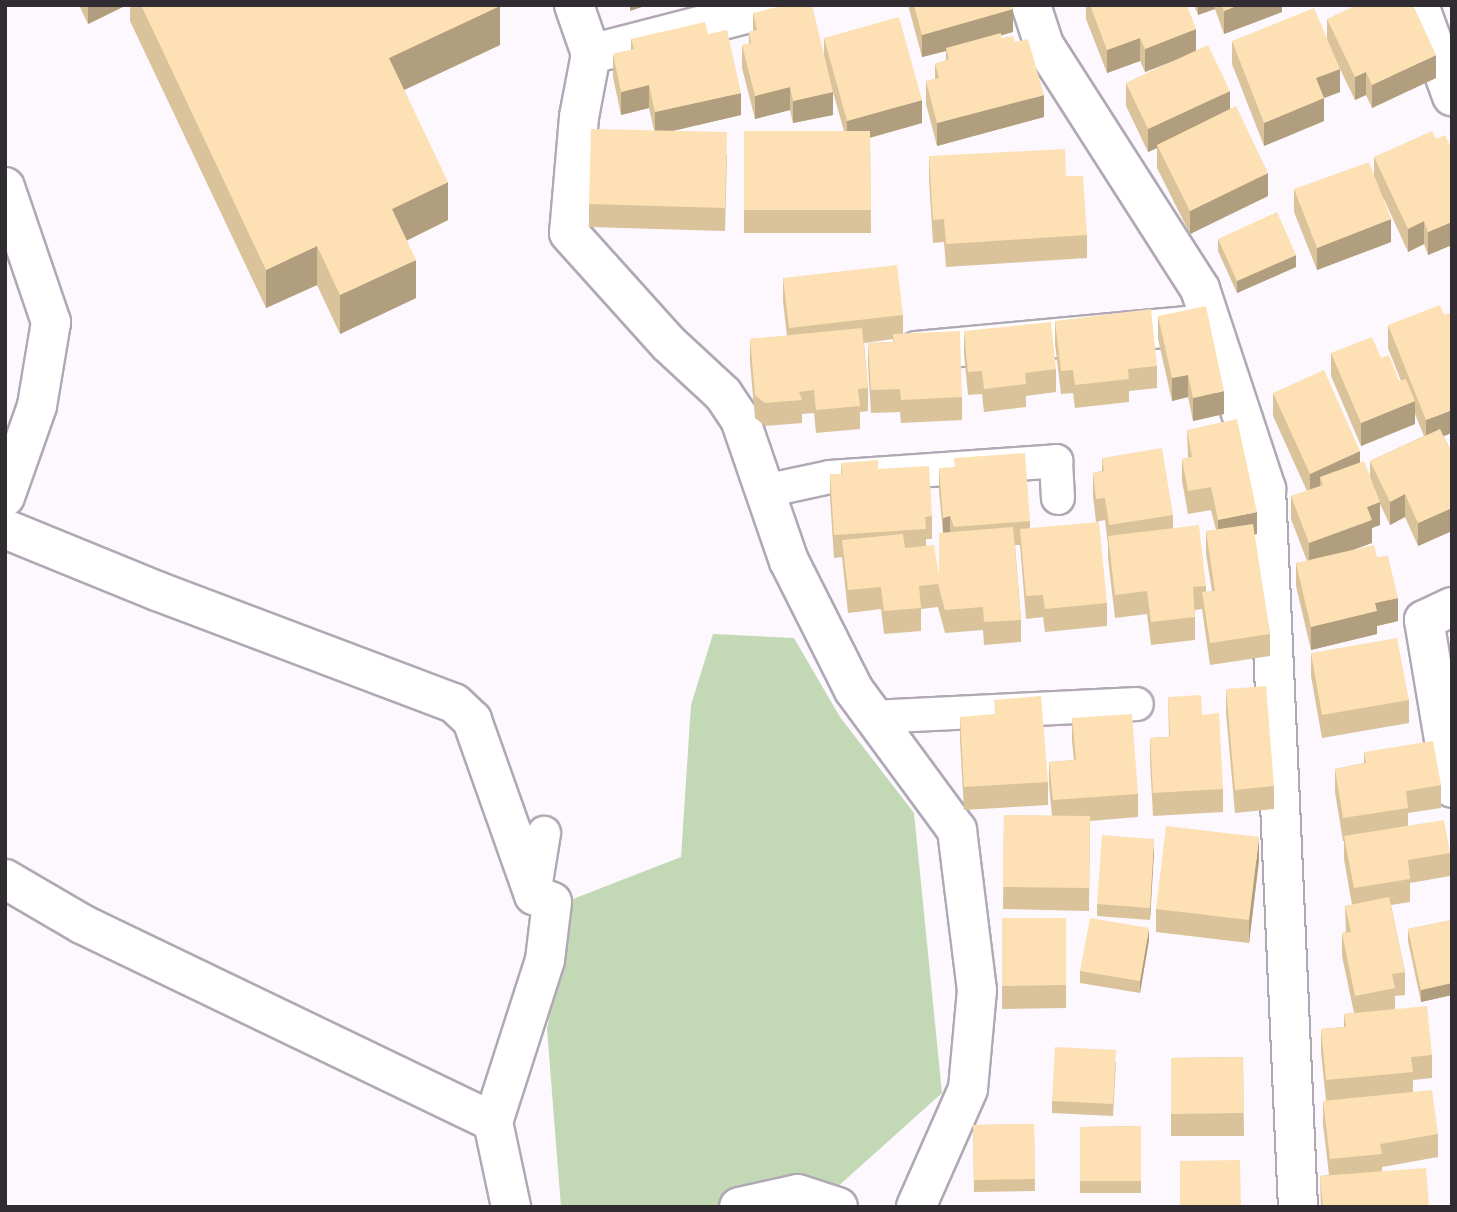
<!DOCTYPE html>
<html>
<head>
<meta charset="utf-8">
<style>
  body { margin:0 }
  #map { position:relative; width:1457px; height:1212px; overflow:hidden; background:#fcf8fe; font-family:"Archivo Narrow",sans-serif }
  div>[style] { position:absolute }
  .green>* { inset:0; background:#c3d9b5 }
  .roads { filter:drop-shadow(2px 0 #b1a8b5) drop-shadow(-2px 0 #b1a8b5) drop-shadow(0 2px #b1a8b5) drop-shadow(0 -2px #b1a8b5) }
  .lane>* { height:32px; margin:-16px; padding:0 16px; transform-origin:16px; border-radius:16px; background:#fff }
  .street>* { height:38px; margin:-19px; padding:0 19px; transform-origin:19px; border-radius:19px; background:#fff }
  .wall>* { inset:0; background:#dac29b }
  .shaded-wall>* { inset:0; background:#b19e7e }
  .building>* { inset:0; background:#fde1b4 }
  span { translate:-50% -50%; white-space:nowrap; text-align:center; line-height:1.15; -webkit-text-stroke:5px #fff; paint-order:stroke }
  .frame { position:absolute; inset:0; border:7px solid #302c32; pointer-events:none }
</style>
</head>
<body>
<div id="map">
  <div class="green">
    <div style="clip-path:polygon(713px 634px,794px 638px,840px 717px,914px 813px,942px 1093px,815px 1207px,561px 1207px,547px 1029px,573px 899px,681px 857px,691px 705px)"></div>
  </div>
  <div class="roads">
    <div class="lane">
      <div style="left:765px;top:491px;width:66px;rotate:-12.2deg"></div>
      <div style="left:830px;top:477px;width:227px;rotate:-4deg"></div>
      <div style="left:1056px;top:461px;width:37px;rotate:87deg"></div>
      <div style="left:873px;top:717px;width:264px;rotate:-2.8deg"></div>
      <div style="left:534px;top:895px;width:63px;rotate:-80.8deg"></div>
    </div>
    <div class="street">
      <div style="left:574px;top:5px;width:52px;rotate:70.9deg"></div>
      <div style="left:591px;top:54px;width:64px;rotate:100.8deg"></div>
      <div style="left:579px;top:117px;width:116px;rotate:94.9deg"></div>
      <div style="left:569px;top:233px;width:149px;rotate:48deg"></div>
      <div style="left:669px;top:344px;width:74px;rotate:42.8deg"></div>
      <div style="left:723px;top:394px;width:30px;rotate:56deg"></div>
      <div style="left:740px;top:419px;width:150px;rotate:71deg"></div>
      <div style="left:789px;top:561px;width:144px;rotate:63.3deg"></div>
      <div style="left:854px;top:690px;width:174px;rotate:53.7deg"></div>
      <div style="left:957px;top:830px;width:161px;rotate:82.9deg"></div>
      <div style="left:977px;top:990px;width:99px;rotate:95.2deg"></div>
      <div style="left:968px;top:1089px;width:129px;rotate:113.8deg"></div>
      <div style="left:1031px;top:5px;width:42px;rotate:72deg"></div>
      <div style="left:1044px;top:45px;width:290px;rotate:57.4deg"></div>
      <div style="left:1200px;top:289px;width:211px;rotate:71.7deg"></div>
      <div style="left:1266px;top:489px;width:719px;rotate:87.45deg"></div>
      <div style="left:1419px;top:5px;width:97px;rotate:70.1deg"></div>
      <div style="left:591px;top:54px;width:196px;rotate:-14.5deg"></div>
      <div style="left:5px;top:187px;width:143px;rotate:71.2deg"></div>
      <div style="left:51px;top:322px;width:85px;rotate:99.5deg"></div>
      <div style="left:37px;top:406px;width:96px;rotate:109.4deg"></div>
      <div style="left:917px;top:351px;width:293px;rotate:-5.3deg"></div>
      <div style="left:5px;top:529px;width:164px;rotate:22.2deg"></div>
      <div style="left:157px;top:591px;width:317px;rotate:20.7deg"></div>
      <div style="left:454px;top:703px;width:25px;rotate:43deg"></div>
      <div style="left:472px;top:720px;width:186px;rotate:70.5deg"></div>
      <div style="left:534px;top:895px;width:19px;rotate:21deg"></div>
      <div style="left:552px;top:902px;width:58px;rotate:96.9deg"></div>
      <div style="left:545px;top:960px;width:170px;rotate:107.8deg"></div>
      <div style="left:1452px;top:607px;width:31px;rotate:155deg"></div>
      <div style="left:1424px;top:620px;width:170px;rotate:80.5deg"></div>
      <div style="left:5px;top:879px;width:89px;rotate:30.3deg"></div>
      <div style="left:82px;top:924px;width:456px;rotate:25.7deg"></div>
      <div style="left:493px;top:1122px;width:87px;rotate:78deg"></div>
      <div style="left:739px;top:1207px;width:60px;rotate:-12.4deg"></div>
      <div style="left:798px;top:1194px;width:42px;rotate:18deg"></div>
    </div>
  </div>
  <div class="wall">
    <div style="clip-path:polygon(79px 5px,127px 5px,88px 24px)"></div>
    <div style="clip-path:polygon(130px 5px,500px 5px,500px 45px,404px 90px,448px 220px,407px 240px,416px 298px,340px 334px,317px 285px,266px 308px,130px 21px)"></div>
    <div style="clip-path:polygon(908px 5px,1012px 5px,1013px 32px,1001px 35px,1001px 38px,1044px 117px,937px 146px,926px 104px,926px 81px,935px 79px,935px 64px,946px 60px,946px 51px,922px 57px)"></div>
    <div style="clip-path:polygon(1086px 5px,1187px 5px,1196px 50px,1230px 109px,1268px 196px,1190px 234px,1157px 168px,1157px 148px,1148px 152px,1126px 106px,1126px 83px,1174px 61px,1145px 72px,1140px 61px,1107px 73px,1086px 19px)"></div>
    <div style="clip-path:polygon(1194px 5px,1282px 5px,1282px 12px,1224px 34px,1215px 9px,1198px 15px)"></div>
    <div style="clip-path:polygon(753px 13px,824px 55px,824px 38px,922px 123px,870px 138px,871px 233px,744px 233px,744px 131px,844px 131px,833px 92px,833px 115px,793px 123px,790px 110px,755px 119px,742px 68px,742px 45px,749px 44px,749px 32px,753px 31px)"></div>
    <div style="clip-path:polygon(1327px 19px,1436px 78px,1372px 108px,1366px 95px,1355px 100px,1340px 69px,1340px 92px,1324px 98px,1324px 121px,1264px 146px,1232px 64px,1232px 41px,1327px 38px)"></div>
    <div style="clip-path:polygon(708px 34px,741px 115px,673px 131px,727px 155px,725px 231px,589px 227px,589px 204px,654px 130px,649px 108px,621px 115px,613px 77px,613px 54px,631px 50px,631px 39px)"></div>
    <div style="clip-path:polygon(1436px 139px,1452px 150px,1452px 245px,1428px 255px,1424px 244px,1408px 252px,1383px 197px,1391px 242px,1317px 270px,1294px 212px,1294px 189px,1374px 176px,1374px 157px)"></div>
    <div style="clip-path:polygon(929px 156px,1066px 176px,1087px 235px,1087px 258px,946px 267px,944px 242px,933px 243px,929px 179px)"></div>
    <div style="clip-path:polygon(1218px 239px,1296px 267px,1237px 293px,1218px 251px)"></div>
    <div style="clip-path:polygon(783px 278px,903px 315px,903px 333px,962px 397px,962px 420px,901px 423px,900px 412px,871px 413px,868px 366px,868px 343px,893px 342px,893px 339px,864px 343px,868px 388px,868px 411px,860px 412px,860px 429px,816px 433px,814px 413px,802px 414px,802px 423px,765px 426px,755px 418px,750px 362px,750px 339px,787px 336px,783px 301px)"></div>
    <div style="clip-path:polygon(1158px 316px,1224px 414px,1193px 421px,1188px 397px,1172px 401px,1158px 339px)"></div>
    <div style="clip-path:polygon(1055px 321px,1157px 366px,1157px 388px,1129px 391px,1129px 402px,1075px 408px,1073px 393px,1061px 394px,1055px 344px)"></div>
    <div style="clip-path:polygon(1388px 325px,1452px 453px,1452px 531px,1418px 546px,1405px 517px,1390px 525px,1380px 504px,1380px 525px,1372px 528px,1372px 543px,1352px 550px,1377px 557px,1398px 621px,1377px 626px,1377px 634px,1311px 650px,1296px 586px,1296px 563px,1307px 561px,1291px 519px,1291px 496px,1307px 491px,1273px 416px,1273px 393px,1360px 462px,1370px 477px,1370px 461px,1424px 436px,1415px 414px,1415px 424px,1361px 446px,1331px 376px,1331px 353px,1381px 358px,1399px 381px,1401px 381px,1388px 348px)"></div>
    <div style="clip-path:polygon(964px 331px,1056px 369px,1056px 392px,1026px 396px,1026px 407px,984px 412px,982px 394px,968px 395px,964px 354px)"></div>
    <div style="clip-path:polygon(1187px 430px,1257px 534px,1254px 535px,1270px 634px,1270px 656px,1210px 665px,1202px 609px,1195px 610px,1195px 640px,1151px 645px,1147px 614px,1115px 618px,1108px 558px,1108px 545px,1105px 520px,1096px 522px,1093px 496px,1093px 473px,1102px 471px,1102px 458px,1173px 515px,1173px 528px,1206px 586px,1206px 592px,1212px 591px,1206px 554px,1206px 531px,1216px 530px,1211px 510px,1188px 514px,1182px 481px,1182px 459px,1188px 458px)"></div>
    <div style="clip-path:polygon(841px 463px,878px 469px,932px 516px,932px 539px,926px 539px,926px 546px,939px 576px,943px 533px,939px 491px,939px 468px,1030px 521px,1030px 528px,1107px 603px,1107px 626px,1045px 632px,1043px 617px,1026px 619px,1020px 545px,1015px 545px,1021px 620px,1021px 642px,984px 645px,983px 630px,945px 633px,938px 607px,921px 609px,921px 631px,884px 634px,881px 609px,848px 613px,842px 557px,834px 558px,830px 497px,830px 474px,841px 474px)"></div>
    <div style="clip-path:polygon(1311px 653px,1409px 700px,1409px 723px,1322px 738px,1311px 676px)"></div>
    <div style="clip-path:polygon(1226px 689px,1274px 786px,1274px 809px,1235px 813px,1226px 712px)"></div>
    <div style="clip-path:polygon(1168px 697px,1202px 715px,1223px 789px,1223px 812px,1153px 816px,1150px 761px,1150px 738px,1169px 737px)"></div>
    <div style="clip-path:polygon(960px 717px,1048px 782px,1048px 805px,964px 810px,960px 740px)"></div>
    <div style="clip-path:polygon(1072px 718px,1138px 794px,1138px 817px,1090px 821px,1089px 911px,1003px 909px,1004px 815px,1052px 816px,1049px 785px,1049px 762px,1074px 760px,1072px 741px)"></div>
    <div style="clip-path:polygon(1364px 752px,1441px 785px,1441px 808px,1408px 813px,1408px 826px,1450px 853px,1450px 876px,1410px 883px,1410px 902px,1391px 905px,1405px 972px,1405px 995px,1395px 996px,1395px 1009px,1432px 1055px,1432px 1078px,1413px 1080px,1413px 1092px,1438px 1134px,1438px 1157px,1382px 1167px,1382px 1171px,1429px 1207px,1321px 1207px,1320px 1176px,1329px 1175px,1323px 1124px,1323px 1101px,1326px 1101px,1321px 1052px,1321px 1029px,1344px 1027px,1344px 1014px,1354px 1013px,1342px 956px,1342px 933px,1346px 932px,1345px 906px,1352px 905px,1344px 859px,1344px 841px,1343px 841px,1335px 792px,1335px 769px,1364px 763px)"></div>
    <div style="clip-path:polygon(1154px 851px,1150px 920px,1097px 916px,1097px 904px)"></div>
    <div style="clip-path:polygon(1259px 860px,1249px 943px,1156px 932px,1156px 909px)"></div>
    <div style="clip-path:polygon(1002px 918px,1066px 918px,1066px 1008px,1002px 1009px)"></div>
    <div style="clip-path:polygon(1452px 920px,1452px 995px,1421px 1002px,1408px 941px,1408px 929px)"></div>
    <div style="clip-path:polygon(1149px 940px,1140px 993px,1080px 983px,1080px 971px)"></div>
    <div style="clip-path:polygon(1243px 1057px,1244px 1136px,1171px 1136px,1171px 1058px)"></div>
    <div style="clip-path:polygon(1116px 1062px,1113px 1116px,1052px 1113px,1052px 1101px)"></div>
    <div style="clip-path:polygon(1034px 1124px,1035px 1191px,974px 1192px,973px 1125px)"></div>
    <div style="clip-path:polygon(1141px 1126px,1141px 1193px,1080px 1193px,1080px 1127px)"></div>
  </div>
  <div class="shaded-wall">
    <div style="clip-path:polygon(88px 5px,127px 5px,88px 24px)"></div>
    <div style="clip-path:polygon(630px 5px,648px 5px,630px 11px)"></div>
    <div style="clip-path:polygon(1198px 5px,1215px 5px,1215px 9px,1198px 15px)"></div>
    <div style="clip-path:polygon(1239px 5px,1282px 5px,1282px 12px,1224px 34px,1224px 11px)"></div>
    <div style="clip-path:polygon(500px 6px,500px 45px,389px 97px,389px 58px)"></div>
    <div style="clip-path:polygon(1013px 9px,1013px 32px,947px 51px,946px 48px,946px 51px,922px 57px,922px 35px)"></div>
    <div style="clip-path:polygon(1196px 29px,1196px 52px,1145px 72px,1145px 49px)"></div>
    <div style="clip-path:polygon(1140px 38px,1140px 61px,1107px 73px,1107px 50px)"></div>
    <div style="clip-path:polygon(1436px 55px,1436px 78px,1372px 108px,1372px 85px)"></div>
    <div style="clip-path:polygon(1340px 69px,1340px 92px,1316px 101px,1316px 78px)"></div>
    <div style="clip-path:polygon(1366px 72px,1366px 95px,1355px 100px,1355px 77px)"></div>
    <div style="clip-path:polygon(649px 85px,649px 108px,621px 115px,621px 92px)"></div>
    <div style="clip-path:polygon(790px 87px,790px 110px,755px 119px,755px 96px)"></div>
    <div style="clip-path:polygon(1230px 91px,1230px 114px,1157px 145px,1157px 148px,1148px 152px,1148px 129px)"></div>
    <div style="clip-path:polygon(833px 92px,833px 115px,793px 123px,793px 101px)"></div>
    <div style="clip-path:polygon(741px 93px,741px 115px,655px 135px,655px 112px)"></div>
    <div style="clip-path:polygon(1044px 95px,1044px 117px,937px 146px,937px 123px)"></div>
    <div style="clip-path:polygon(1324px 98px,1324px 121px,1264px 146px,1264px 123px)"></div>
    <div style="clip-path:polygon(922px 100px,922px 123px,847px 144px,847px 121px)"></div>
    <div style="clip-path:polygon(1268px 173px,1268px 196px,1190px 234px,1190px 211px)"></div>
    <div style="clip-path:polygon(448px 182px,448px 220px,392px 248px,392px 209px)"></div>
    <div style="clip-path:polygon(1391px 219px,1391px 242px,1317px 270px,1317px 248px)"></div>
    <div style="clip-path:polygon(1424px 221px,1424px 244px,1408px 252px,1408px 229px)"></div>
    <div style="clip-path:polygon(1452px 222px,1452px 245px,1428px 255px,1428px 232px)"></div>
    <div style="clip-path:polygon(317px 246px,317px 285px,266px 308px,266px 270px)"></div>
    <div style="clip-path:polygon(1296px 255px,1296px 267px,1237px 293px,1237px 281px)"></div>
    <div style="clip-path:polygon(416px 260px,416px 298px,340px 334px,340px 295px)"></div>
    <div style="clip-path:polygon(1188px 375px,1188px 397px,1172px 401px,1172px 378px)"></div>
    <div style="clip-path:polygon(1224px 391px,1224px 414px,1193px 421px,1193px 398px)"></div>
    <div style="clip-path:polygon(1415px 401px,1415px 424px,1361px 446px,1361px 423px)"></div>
    <div style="clip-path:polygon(1452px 410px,1452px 433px,1426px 443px,1426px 420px)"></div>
    <div style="clip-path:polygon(1360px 451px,1360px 474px,1320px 477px,1320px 492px,1310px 497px,1310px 474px)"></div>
    <div style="clip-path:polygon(1405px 494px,1405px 517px,1390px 525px,1390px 502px)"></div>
    <div style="clip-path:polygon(1380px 502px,1380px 525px,1372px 528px,1372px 543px,1309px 566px,1309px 543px,1367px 507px)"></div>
    <div style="clip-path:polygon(1452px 508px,1452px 531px,1418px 546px,1418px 523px)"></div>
    <div style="clip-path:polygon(1257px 512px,1257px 534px,1218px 543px,1218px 520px)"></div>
    <div style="clip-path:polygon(950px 516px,950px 538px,943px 541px,943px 518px)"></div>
    <div style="clip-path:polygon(1398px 598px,1398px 621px,1377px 626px,1377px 634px,1311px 650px,1311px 627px,1375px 603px)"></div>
    <div style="clip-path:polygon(1259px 837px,1259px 860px,1249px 943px,1249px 920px)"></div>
    <div style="clip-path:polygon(1154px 839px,1154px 851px,1150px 920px,1150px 908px)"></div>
    <div style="clip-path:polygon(1149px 928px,1149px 940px,1140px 993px,1140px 981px)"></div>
    <div style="clip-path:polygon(1452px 983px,1452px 995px,1421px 1002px,1421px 990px)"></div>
  </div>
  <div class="building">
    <div style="clip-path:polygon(141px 5px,500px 5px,500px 6px,389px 58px,448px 182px,392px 209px,416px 260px,340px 295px,317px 246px,266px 270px)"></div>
    <div style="clip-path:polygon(785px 5px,812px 5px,833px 92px,793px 101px,790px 87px,755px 96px,742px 45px,751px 43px,749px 32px,757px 30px,753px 13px)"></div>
    <div style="clip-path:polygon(914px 5px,1012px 5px,1013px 9px,922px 35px)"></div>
    <div style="clip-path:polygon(1090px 5px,1187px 5px,1196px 29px,1145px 49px,1140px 38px,1107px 50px)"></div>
    <div style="clip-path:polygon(1222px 5px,1239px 5px,1224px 11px)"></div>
    <div style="clip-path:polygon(1356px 5px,1413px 5px,1436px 55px,1372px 85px,1366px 72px,1355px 77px,1327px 19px)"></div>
    <div style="clip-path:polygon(1314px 8px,1340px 69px,1316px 78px,1324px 98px,1264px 123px,1232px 41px)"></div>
    <div style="clip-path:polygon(899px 17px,922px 100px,847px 121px,824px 38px)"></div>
    <div style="clip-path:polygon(705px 22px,708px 34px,727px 30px,741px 93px,655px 112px,649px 85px,621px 92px,613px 54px,634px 49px,631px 39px)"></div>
    <div style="clip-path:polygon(1001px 33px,1001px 38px,1013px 36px,1015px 42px,1028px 39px,1044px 95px,937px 123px,926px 81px,939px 78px,935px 64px,949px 59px,946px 48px)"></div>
    <div style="clip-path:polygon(1208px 45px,1230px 91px,1148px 129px,1126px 83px)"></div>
    <div style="clip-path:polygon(1236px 106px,1268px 173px,1190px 211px,1157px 145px)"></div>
    <div style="clip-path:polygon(591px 129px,727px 132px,725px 208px,589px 204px)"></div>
    <div style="clip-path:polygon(744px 131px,870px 131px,871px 210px,744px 210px)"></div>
    <div style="clip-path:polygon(1432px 131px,1436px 139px,1445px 135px,1452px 150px,1452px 222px,1428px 232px,1424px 221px,1408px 229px,1374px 157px)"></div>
    <div style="clip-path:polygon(1065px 149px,1066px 176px,1083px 176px,1087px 235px,946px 244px,944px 219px,933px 220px,929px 156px)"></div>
    <div style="clip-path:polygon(1369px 162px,1391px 219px,1317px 248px,1294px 189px)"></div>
    <div style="clip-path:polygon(1277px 212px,1296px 255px,1237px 281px,1218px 239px)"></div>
    <div style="clip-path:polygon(897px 265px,903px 315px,789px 328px,783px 278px)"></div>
    <div style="clip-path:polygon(1440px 305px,1444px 315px,1452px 312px,1452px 410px,1426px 420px,1388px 325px)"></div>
    <div style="clip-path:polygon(1206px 306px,1224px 391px,1193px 398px,1188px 375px,1172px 378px,1158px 316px)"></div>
    <div style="clip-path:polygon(1151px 309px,1157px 366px,1128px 369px,1129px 379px,1075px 385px,1073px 370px,1061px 371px,1055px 321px)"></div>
    <div style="clip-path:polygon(1051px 322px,1056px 369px,1025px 373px,1026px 384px,984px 389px,982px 371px,968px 372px,964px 331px)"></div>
    <div style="clip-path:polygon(862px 328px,868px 388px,858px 389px,860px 406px,816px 410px,814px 390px,799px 392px,802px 400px,765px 403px,755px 395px,750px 339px)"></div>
    <div style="clip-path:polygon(960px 331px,962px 397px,901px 400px,900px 389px,871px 390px,868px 343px,894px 342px,893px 334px)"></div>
    <div style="clip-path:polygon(1372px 337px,1381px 358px,1389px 355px,1399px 381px,1406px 379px,1415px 401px,1361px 423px,1331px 353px)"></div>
    <div style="clip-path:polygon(1324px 370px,1360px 451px,1310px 474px,1273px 393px)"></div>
    <div style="clip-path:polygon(1237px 419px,1257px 512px,1218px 520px,1211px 487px,1188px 491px,1182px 459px,1192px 457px,1187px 430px)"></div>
    <div style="clip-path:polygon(1440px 429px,1452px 453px,1452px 508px,1418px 523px,1405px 494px,1390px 502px,1370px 461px)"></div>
    <div style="clip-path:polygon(1162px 448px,1173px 515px,1109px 525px,1105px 498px,1096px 499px,1093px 473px,1104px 471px,1102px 458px)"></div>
    <div style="clip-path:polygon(1025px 453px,1030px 521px,954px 527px,950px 516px,943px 518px,939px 468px,955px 467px,954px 458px)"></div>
    <div style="clip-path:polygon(878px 460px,878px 469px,929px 466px,932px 516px,925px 517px,926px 529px,834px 535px,830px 474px,842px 474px,841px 463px)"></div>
    <div style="clip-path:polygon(1364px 461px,1380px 502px,1367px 507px,1372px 520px,1309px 543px,1291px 496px,1323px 485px,1320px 477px)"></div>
    <div style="clip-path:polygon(1099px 522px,1107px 603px,1045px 609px,1043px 595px,1026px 596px,1020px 529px)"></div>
    <div style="clip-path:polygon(1253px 524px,1270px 634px,1210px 643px,1202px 592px,1215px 591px,1206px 531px)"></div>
    <div style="clip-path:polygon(1199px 525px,1206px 586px,1193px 587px,1195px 617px,1151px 622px,1147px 591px,1115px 595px,1108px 536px)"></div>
    <div style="clip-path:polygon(1013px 527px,1021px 620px,984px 622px,983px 607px,945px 610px,938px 584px,919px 586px,921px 608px,884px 611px,881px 587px,848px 590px,842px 540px,903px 534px,905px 548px,934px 545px,939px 576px,939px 533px)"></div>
    <div style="clip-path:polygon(1374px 545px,1377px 557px,1388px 556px,1398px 598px,1375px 603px,1377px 611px,1311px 627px,1296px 563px)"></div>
    <div style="clip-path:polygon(1397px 638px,1409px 700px,1322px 715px,1311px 653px)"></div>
    <div style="clip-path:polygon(1266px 686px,1274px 786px,1235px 790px,1226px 689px)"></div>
    <div style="clip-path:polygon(1201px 695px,1202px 715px,1219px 713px,1223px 789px,1153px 793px,1150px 738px,1170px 737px,1168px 697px)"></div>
    <div style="clip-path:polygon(1041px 696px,1048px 782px,964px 787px,960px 717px,995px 714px,994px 700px)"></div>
    <div style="clip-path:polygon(1132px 714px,1138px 794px,1053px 800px,1049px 762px,1076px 760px,1072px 718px)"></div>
    <div style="clip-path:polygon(1433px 741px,1441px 785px,1406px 791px,1408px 808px,1343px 818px,1335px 769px,1366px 763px,1364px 752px)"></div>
    <div style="clip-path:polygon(1004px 815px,1090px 816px,1089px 888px,1003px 887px)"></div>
    <div style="clip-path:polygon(1444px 820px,1450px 853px,1408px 860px,1410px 879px,1354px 888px,1344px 836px)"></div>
    <div style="clip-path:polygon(1166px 826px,1259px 837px,1249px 920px,1156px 909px)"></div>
    <div style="clip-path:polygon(1102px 835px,1154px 839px,1150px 908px,1097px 904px)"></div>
    <div style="clip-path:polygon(1389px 897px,1405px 972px,1392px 974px,1395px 988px,1355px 996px,1342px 933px,1351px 932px,1345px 906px)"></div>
    <div style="clip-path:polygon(1002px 918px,1066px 918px,1066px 985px,1002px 986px)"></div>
    <div style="clip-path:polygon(1090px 918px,1149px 928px,1140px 981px,1080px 971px)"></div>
    <div style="clip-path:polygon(1452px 920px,1452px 983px,1421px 990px,1408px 929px)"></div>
    <div style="clip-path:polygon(1427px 1006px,1432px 1055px,1411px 1057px,1413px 1072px,1326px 1080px,1321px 1029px,1346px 1027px,1344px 1014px)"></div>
    <div style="clip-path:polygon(1055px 1047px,1116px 1050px,1113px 1104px,1052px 1101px)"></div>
    <div style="clip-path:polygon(1243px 1057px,1244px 1113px,1171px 1114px,1171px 1058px)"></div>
    <div style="clip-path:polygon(1432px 1090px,1438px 1134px,1380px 1144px,1382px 1154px,1330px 1159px,1323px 1101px)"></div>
    <div style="clip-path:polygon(1034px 1124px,1035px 1179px,974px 1180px,973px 1125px)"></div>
    <div style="clip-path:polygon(1141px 1126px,1141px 1181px,1080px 1181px,1080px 1127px)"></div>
    <div style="clip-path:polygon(1240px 1160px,1241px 1207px,1180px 1207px,1180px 1161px)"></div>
    <div style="clip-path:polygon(1426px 1168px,1429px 1207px,1323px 1207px,1320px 1176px)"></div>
  </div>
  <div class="frame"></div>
</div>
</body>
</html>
